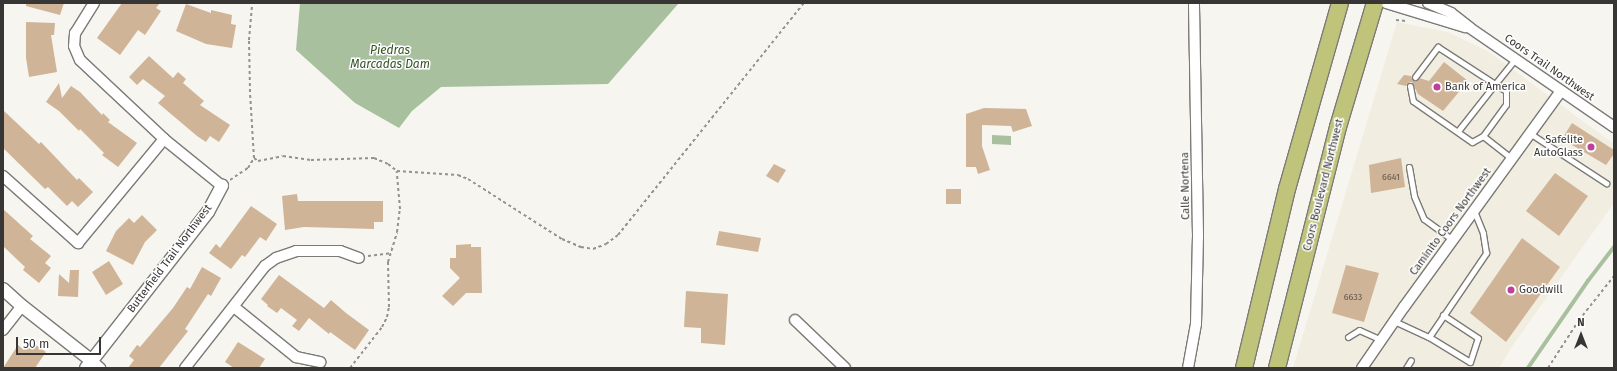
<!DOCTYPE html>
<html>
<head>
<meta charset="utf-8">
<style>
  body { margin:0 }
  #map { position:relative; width:1617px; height:371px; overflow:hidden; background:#f7f5f0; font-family:"Fira Sans",sans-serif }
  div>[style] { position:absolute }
  .built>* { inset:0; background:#f1ede0 }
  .water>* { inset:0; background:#a9c09f }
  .stream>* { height:3.5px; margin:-1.75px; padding:0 1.75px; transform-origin:1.75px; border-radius:1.75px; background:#a9c09f }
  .building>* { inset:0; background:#cfb497 }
  .path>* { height:2px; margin-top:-1px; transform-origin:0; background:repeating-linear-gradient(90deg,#94928f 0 3px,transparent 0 6px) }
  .roads { filter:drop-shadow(1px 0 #7c7a76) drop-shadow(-1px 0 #7c7a76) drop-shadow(0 1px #7c7a76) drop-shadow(0 -1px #7c7a76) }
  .service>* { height:5px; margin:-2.5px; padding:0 2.5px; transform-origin:2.5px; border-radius:2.5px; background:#fff }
  .minor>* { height:10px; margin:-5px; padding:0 5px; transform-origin:5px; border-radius:5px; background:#fff }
  .tertiary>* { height:12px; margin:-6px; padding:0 6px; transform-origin:6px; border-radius:6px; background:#fff }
  .primary>* { height:16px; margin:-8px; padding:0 8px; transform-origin:8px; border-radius:8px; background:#bfc47a }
  .dots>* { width:11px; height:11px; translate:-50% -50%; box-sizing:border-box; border:2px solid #fff; border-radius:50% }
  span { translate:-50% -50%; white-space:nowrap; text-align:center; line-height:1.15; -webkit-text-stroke:3px #fff; paint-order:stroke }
  .number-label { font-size:9px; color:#5d564d }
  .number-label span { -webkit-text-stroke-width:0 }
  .street-label { font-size:11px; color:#373634 }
  .poi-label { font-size:11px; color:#373634 }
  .left { translate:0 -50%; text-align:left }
  .right { translate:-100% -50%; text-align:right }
  .water-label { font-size:12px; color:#335123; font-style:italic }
  .frame { position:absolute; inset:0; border:4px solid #373634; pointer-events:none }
  .north { position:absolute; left:1561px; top:315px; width:40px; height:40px; -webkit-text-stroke:3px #fff; paint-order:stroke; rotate:0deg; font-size:11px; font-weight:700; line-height:16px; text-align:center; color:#373634 }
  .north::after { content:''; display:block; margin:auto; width:14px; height:18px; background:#373634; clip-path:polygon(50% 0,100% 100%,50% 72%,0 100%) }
  .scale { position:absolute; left:16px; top:337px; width:85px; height:18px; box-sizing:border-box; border:2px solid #373634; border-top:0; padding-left:5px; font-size:12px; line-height:14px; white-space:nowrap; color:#373634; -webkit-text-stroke:3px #fff; paint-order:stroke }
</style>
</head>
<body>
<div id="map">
  <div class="built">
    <div style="clip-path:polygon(1397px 22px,1448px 32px,1489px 52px,1614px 144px,1614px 203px,1513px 345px,1499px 368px,1293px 368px)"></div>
  </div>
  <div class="water">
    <div style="clip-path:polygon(300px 3px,679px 3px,608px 84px,441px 87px,412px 111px,399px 128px,355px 103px,296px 50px)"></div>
    <div style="clip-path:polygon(992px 135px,1011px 136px,1011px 145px,992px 144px)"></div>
  </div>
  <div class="stream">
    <div style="left:1528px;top:368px;width:106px;rotate:-55.4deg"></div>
    <div style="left:1588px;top:281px;width:43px;rotate:-52.6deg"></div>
  </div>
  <div class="building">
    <div style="clip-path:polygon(26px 3px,64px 3px,60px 15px,26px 6px)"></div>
    <div style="clip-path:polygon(122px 3px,160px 3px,156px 8px,161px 11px,145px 35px,138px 30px,120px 55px,97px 38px)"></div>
    <div style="clip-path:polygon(186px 4px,211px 13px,211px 10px,232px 15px,231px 24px,236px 25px,232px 48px,206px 44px,176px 31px)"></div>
    <div style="clip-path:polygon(26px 22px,55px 23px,54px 35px,51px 35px,57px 72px,29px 77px,26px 58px)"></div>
    <div style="clip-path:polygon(149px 56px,173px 78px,178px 72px,186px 79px,183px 83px,204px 101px,200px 105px,230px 125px,219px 142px,210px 136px,206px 142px,197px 136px,158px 103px,165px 96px,143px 79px,137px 85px,129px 77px)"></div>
    <div style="clip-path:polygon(1444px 62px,1468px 81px,1443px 111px,1418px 94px,1412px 82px,1408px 83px,1406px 86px,1397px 84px,1404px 75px,1411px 76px,1414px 81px,1419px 78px,1429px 81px)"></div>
    <div style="clip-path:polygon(59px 83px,62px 98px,71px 86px,80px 92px,102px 115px,103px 113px,110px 120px,108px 122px,137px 143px,118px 167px,102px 155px,104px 153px,80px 129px,79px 131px,59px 111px,46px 102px)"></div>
    <div style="clip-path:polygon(984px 108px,1026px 109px,1032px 126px,1013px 132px,1011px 126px,982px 125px,982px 146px,990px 170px,978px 174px,976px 167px,966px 167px,966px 114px)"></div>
    <div style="clip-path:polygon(3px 110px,39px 144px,41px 142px,77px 180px,79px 178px,93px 192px,78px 207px,72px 201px,67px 206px,48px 187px,45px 189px,3px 148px)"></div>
    <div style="clip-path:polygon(1572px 123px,1614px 150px,1614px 154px,1606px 165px,1562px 139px)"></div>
    <div style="clip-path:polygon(1401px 158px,1405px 187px,1371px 193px,1369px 165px)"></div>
    <div style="clip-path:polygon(774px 164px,786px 170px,778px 183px,766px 176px)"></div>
    <div style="clip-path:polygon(1555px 173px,1588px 196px,1559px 236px,1526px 211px)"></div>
    <div style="clip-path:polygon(946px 189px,961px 189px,961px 204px,946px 204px)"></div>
    <div style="clip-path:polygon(297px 194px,298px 201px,383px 201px,383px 222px,374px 222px,374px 229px,304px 227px,285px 230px,282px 196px)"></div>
    <div style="clip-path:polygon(251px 206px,277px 224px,266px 241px,260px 237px,245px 257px,242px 255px,231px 269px,209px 253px,216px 244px,220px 248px)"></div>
    <div style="clip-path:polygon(3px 209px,33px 236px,30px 239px,51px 256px,45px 263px,51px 268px,39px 283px,23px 270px,25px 267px,3px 246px)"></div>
    <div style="clip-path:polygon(142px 215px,157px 230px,145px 242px,133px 265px,106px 251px,116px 231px,129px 218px,134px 223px)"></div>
    <div style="clip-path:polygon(719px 231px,761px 238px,758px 252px,716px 245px)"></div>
    <div style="clip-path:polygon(1522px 238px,1560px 267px,1506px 342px,1470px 313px)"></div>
    <div style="clip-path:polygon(471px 244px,471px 247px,481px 247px,482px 293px,466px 293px,453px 306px,442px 296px,460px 278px,450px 268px,450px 258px,456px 258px,456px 245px)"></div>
    <div style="clip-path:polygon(109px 261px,123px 284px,106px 295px,92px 272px)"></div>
    <div style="clip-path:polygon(1346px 265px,1379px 273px,1364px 322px,1332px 313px)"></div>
    <div style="clip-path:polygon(202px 267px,221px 278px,211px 296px,208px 294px,185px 329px,188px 331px,159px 368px,128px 368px,134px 360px,129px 356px,137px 345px,140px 347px,173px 308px,187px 287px,190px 289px)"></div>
    <div style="clip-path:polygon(70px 270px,79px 270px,78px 297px,58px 296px,59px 274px,69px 283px)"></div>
    <div style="clip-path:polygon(279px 275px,324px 308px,331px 300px,346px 313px,369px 330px,355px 350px,330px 332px,329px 334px,309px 318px,299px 331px,292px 326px,297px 320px,281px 308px,277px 313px,267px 306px,268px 305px,261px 299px)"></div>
    <div style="clip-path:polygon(686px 291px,728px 294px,725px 345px,701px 343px,701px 328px,684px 327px)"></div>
    <div style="clip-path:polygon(30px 341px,46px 352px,35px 368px,3px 368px,18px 345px,24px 350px)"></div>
    <div style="clip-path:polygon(238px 342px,265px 359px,259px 368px,234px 368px,225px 362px)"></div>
  </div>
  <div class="path">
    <div style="left:1396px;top:20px;width:10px;rotate:6deg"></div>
    <div style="left:254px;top:158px;width:5px;rotate:37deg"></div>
    <div style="left:258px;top:161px;width:25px;rotate:-11deg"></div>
    <div style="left:283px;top:156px;width:28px;rotate:8deg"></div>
    <div style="left:311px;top:160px;width:63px;rotate:-1.8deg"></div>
    <div style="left:374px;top:158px;width:15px;rotate:23deg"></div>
    <div style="left:388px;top:164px;width:11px;rotate:38deg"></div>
    <div style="left:397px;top:171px;width:61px;rotate:3.8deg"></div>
    <div style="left:458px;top:175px;width:11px;rotate:22deg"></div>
    <div style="left:468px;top:179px;width:112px;rotate:32.6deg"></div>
    <div style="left:562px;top:239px;width:21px;rotate:23deg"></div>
    <div style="left:581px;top:247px;width:12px;rotate:9deg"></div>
    <div style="left:593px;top:249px;width:14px;rotate:-21deg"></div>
    <div style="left:606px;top:244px;width:15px;rotate:-37deg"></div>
    <div style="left:618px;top:235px;width:297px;rotate:-51.3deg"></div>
    <div style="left:230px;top:180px;width:22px;rotate:-34deg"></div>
    <div style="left:248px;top:168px;width:12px;rotate:-59deg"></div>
    <div style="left:254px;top:158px;width:66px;rotate:-93.5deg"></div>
    <div style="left:250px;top:92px;width:52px;rotate:-91.1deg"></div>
    <div style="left:249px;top:40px;width:37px;rotate:-85deg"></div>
    <div style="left:368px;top:256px;width:23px;rotate:-7deg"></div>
    <div style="left:350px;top:368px;width:52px;rotate:-52deg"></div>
    <div style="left:382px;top:327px;width:11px;rotate:-63deg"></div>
    <div style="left:387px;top:317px;width:10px;rotate:-79deg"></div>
    <div style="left:389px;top:307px;width:45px;rotate:-91.3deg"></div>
    <div style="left:388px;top:262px;width:31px;rotate:-73deg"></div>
    <div style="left:397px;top:232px;width:23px;rotate:-83deg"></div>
    <div style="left:400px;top:209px;width:38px;rotate:-95deg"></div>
    <div style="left:1548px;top:368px;width:57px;rotate:-57.1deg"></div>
    <div style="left:1579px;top:320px;width:56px;rotate:-51.5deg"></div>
  </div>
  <div class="roads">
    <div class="service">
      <div style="left:1415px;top:77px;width:38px;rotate:-53deg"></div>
      <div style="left:1438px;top:47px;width:68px;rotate:33deg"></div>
      <div style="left:1495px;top:84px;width:60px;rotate:128.2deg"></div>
      <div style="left:1410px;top:86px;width:15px;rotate:79deg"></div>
      <div style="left:1413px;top:101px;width:72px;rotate:34.8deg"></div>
      <div style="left:1472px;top:142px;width:13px;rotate:-29deg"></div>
      <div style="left:1483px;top:136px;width:36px;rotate:38deg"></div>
      <div style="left:1531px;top:134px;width:90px;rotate:33.2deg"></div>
      <div style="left:1483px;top:136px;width:39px;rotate:-54deg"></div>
      <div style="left:1506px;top:104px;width:13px;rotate:-90deg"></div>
      <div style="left:1506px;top:91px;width:13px;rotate:-148deg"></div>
      <div style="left:1495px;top:84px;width:32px;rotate:-51deg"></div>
      <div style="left:1409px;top:167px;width:29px;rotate:80deg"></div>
      <div style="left:1414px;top:196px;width:25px;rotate:67deg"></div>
      <div style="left:1424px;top:219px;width:36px;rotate:36deg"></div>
      <div style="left:1394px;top:321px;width:38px;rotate:25deg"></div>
      <div style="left:1429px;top:337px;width:102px;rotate:-55.8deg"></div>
      <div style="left:1486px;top:253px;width:20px;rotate:-99deg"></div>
      <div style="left:1483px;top:233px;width:24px;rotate:-112deg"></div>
      <div style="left:1348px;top:337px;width:13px;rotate:-32deg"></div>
      <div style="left:1359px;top:330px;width:24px;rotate:24deg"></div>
      <div style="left:1429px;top:337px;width:48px;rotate:31.4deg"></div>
      <div style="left:1470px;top:362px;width:25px;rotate:-72deg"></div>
      <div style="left:1478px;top:338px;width:42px;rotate:-146.7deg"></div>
      <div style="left:1406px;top:368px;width:9px;rotate:-58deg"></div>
    </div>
    <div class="minor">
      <div style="left:94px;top:3px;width:36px;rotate:122deg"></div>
      <div style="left:75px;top:33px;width:13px;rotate:94deg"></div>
      <div style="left:74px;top:46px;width:15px;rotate:67deg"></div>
      <div style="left:80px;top:60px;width:115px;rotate:43.2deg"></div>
      <div style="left:164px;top:139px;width:75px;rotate:39deg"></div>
      <div style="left:1386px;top:3px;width:83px;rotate:16.9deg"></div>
      <div style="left:1428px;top:3px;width:25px;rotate:23deg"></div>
      <div style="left:1451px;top:13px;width:24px;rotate:38deg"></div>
      <div style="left:1470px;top:28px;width:175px;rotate:34.5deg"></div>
      <div style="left:3px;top:176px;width:101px;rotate:41.8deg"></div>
      <div style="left:78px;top:243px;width:135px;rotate:-50.4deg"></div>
      <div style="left:234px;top:307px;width:80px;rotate:38.9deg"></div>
      <div style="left:296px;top:357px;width:25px;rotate:12deg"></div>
      <div style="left:795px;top:320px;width:69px;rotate:43.8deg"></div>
      <div style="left:3px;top:330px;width:31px;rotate:-52deg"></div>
      <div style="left:92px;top:361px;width:11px;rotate:41deg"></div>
      <div style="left:185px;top:368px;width:130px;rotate:-51.9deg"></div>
      <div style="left:265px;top:266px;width:14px;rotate:-36deg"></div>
      <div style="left:276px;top:258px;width:21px;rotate:-19deg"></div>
      <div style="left:296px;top:251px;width:44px"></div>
      <div style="left:340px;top:251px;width:20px;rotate:20deg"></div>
      <div style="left:1188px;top:368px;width:45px;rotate:-79.7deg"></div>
      <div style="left:1196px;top:324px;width:89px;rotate:-88.7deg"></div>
      <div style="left:1198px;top:235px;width:232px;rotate:-91deg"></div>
      <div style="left:1362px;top:368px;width:74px;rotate:-55.5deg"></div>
      <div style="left:1404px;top:307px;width:267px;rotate:-54deg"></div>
    </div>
    <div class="tertiary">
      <div style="left:3px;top:289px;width:25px;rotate:42deg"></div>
      <div style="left:22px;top:306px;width:89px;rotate:38.2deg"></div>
      <div style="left:86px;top:368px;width:198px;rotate:-52deg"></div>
      <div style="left:208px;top:212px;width:30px;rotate:-62deg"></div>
    </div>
    <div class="primary">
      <div style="left:1244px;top:368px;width:184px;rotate:-76.5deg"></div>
      <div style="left:1287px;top:189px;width:193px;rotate:-74.1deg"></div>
      <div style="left:1277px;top:368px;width:249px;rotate:-75.8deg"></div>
      <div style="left:1338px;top:127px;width:129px;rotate:-73.4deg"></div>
    </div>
  </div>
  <div class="dots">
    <div style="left:1437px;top:87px;background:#ba4298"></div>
    <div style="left:1591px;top:147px;background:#ba4298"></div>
    <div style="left:1511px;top:290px;background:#ba4298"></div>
  </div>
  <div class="number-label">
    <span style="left:1391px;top:177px">6641</span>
    <span style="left:1353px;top:297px">6633</span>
  </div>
  <div class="street-label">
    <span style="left:1549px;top:68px;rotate:35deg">Coors Trail Northwest</span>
    <span style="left:1324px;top:185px;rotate:-76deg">Coors Boulevard Northwest</span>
    <span style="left:1186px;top:186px;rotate:-91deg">Calle Nortena</span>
    <span style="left:1451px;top:222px;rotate:-54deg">Caminito Coors Northwest</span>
    <span style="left:170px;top:259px;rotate:-53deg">Butterfield Trail Northwest</span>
  </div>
  <div class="poi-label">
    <span class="left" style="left:1445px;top:87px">Bank of America</span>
    <span class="right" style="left:1583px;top:147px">Safelite<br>AutoGlass</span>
    <span class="left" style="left:1519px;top:290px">Goodwill</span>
  </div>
  <div class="water-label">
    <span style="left:390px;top:58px">Piedras<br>Marcadas Dam</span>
  </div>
  <div class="frame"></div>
  <div class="north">N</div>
  <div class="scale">50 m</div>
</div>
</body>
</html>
